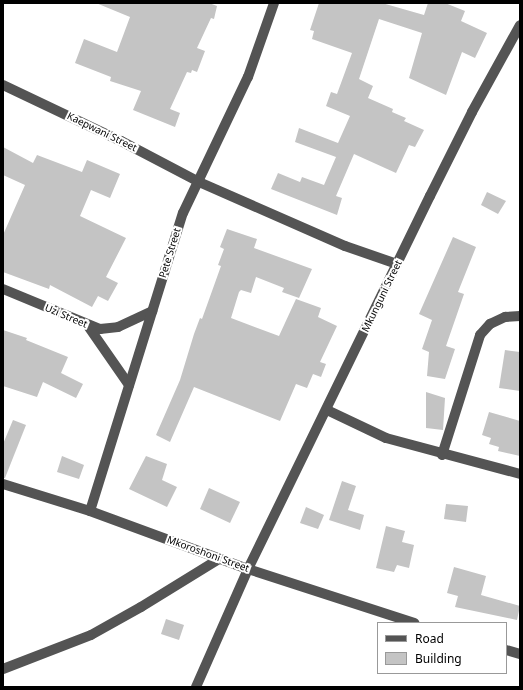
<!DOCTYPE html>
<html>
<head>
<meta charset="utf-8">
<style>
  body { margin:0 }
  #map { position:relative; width:523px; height:690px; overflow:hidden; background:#fff; font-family:"Noto Sans",sans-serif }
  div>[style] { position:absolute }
  .building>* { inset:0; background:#c4c4c4 }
  .minor>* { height:10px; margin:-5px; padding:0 5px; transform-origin:5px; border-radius:5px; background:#545454 }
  span { translate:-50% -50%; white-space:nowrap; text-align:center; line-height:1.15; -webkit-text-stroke:4px #fff; paint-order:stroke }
  .street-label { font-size:10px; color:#000 }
  .frame { position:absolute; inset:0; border:4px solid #000; pointer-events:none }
  .legend { position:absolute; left:377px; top:622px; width:130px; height:52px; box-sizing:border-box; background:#fff; border:1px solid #999; margin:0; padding:5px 7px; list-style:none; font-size:12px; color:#000 }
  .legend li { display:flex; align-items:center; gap:8px; height:20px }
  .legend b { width:20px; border:1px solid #999 }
</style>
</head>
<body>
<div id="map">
  <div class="building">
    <div style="clip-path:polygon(96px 3px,209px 3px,217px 6px,214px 19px,211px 18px,197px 48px,205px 51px,197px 72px,192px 70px,191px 73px,187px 72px,170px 109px,180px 113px,175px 127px,133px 110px,141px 91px,110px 81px,111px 77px,75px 63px,84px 39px,117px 52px,130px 17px)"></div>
    <div style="clip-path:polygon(319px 3px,382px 3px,424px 15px,428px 3px,445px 3px,465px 11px,461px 21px,487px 33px,475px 58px,462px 52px,446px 95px,409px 78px,422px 33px,379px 19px,359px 79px,373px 86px,368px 98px,393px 109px,392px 112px,406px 118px,404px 121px,424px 130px,415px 147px,409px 145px,396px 173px,354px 154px,336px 196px,342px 198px,337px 215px,271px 189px,278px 173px,300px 182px,302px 177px,324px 185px,336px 157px,295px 142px,299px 128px,338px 143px,350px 116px,326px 106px,331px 92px,337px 94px,352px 53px,312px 39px,314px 31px,310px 30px)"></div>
    <div style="clip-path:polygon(3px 147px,33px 163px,37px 155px,82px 172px,87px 160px,120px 174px,110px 198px,91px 190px,80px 216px,126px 238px,106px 277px,118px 283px,108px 301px,98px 296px,92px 307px,50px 285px,49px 289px,3px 272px,3px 235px,25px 185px,3px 175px)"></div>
    <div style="clip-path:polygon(487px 192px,506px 201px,498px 214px,481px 205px)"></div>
    <div style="clip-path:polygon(227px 229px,257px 239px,254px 248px,312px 269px,299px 298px,282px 292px,284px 288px,256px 277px,251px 293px,241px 290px,239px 292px,231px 318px,279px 336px,296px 299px,321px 308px,318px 317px,337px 326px,320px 362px,326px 364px,321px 377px,313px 374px,307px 388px,296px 384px,280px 421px,194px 387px,170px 442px,156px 435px,180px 380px,194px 334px,200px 318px,202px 319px,221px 266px,218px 265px,224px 249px,220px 247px)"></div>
    <div style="clip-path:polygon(453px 237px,476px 247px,458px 292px,464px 294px,446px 346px,455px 349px,445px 379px,427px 376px,429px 352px,422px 349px,432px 320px,419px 314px)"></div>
    <div style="clip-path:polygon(3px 330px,27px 338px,26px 340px,68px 357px,61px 373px,83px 384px,76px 398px,43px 382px,37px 397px,3px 386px)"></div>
    <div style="clip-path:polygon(505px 350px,520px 352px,520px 391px,499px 388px)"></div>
    <div style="clip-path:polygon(426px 392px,445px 398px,443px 430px,426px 428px)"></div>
    <div style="clip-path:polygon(489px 412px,520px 421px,520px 456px,498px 451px,499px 447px,489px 444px,491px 438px,482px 435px)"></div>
    <div style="clip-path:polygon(13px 420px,26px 425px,5px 478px,3px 478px,3px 444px)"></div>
    <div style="clip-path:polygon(62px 456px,84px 465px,79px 479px,57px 472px)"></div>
    <div style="clip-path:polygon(146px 456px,167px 464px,162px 480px,177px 487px,167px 507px,129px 489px)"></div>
    <div style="clip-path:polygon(342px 481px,356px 486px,348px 510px,364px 515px,360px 530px,329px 520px)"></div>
    <div style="clip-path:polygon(209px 488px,240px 502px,230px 523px,200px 509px)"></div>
    <div style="clip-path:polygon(446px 504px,468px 506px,466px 522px,444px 519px)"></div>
    <div style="clip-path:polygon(306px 507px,324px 515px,318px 529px,300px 523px)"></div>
    <div style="clip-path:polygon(386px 526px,405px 531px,402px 542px,414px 545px,409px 568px,397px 565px,394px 572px,376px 568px)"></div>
    <div style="clip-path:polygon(454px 567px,486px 576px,481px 595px,520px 606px,517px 620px,455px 607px,458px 596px,447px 593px)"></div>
    <div style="clip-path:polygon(166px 619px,184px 625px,179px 640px,161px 634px)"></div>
  </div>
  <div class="minor">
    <div style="left:3px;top:85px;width:131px;rotate:25.4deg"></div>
    <div style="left:121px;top:141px;width:88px;rotate:27.7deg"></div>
    <div style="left:199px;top:182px;width:159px;rotate:23.7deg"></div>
    <div style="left:345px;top:246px;width:55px;rotate:19.1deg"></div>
    <div style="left:3px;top:289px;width:105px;rotate:22.4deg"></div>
    <div style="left:100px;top:329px;width:18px;rotate:-6deg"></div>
    <div style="left:118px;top:327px;width:38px;rotate:-25deg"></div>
    <div style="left:88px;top:326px;width:72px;rotate:55.2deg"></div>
    <div style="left:327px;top:410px;width:65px;rotate:25.4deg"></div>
    <div style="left:386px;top:438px;width:139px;rotate:15deg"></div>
    <div style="left:442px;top:455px;width:126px;rotate:-72.4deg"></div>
    <div style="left:480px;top:335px;width:15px;rotate:-48deg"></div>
    <div style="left:490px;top:324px;width:17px;rotate:-25deg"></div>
    <div style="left:505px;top:317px;width:15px;rotate:-4deg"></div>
    <div style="left:3px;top:484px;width:91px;rotate:17.2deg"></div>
    <div style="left:90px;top:511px;width:168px;rotate:20.2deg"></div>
    <div style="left:248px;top:569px;width:175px;rotate:18deg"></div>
    <div style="left:90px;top:511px;width:312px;rotate:-72.7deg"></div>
    <div style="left:183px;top:213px;width:151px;rotate:-64.5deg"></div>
    <div style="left:248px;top:77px;width:78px;rotate:-70.6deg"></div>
    <div style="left:506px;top:650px;width:15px;rotate:16deg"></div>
    <div style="left:3px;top:669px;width:94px;rotate:-21.1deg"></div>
    <div style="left:91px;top:635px;width:57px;rotate:-29.2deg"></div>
    <div style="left:141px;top:607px;width:92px;rotate:-31.6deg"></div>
    <div style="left:196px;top:687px;width:129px;rotate:-66.2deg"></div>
    <div style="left:248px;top:569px;width:415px;rotate:-64deg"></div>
    <div style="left:430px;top:196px;width:94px;rotate:-63.4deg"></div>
    <div style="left:472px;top:112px;width:99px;rotate:-61.1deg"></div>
  </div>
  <div class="street-label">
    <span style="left:102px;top:132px;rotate:26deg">Kaepwani Street</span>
    <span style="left:170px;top:253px;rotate:-73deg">Pete Street</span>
    <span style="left:382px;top:296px;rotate:-64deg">Mkunguni Street</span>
    <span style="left:66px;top:316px;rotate:23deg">Uzi Street</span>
    <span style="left:208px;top:554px;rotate:20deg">Mkoroshoni Street</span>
  </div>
  <div class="frame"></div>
  <ul class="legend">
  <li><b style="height:5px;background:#545454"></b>Road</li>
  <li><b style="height:11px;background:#c4c4c4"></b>Building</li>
  </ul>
</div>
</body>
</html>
